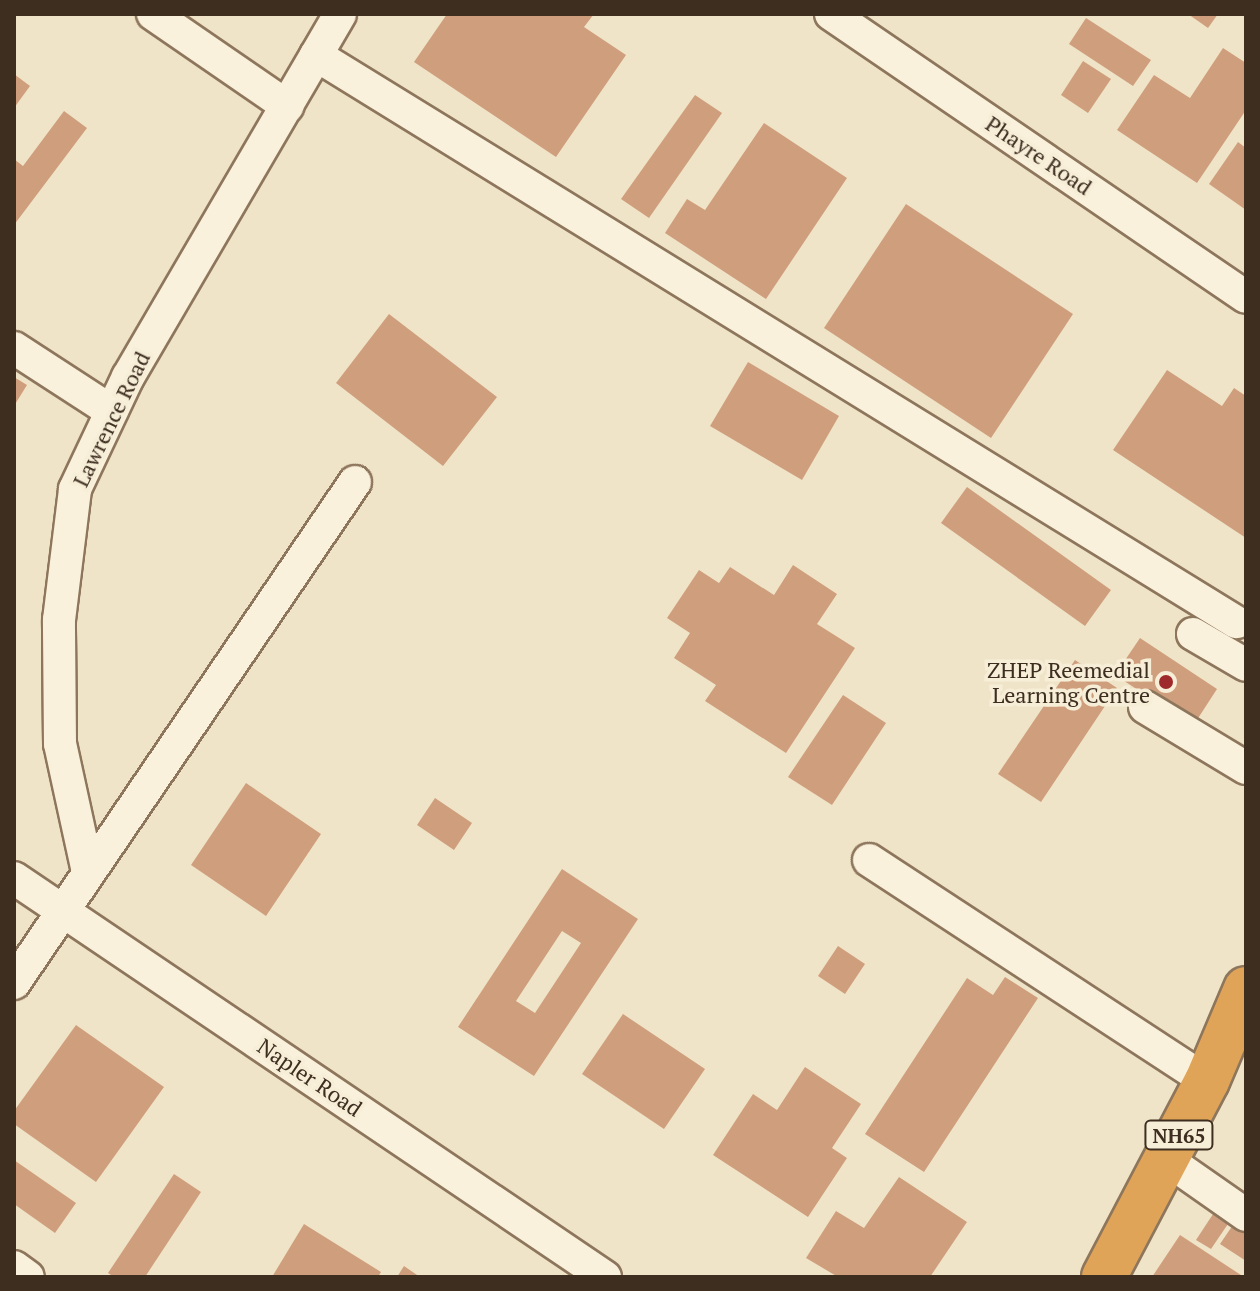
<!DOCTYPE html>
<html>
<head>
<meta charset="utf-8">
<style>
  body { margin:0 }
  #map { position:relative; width:1260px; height:1291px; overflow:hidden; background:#f0e4c8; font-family:"PT Serif",serif }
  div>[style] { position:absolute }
  .building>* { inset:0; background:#cf9f7d }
  .roads { filter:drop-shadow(2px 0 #8d765c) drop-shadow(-2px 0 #8d765c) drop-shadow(0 2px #8d765c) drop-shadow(0 -2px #8d765c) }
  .minor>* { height:32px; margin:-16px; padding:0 16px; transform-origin:16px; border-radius:16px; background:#faf1dc }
  .highway>* { height:44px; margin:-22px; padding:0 22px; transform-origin:22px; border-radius:22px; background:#e0a458 }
  .dots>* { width:22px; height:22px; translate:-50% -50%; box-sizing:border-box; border:4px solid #f7eed8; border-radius:50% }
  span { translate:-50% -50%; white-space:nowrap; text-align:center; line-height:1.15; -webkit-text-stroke:7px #f7eed8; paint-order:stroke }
  .shield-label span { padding:2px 6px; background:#f7eed8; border:2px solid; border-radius:6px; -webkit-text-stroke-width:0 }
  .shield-label { font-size:20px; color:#3d2e20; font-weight:700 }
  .street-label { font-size:22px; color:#3d2e20 }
  .poi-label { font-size:22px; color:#3d2e20 }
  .right { translate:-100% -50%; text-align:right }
  .frame { position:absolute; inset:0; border:16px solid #3d2e20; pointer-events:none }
</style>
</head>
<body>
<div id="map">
  <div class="building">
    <div style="clip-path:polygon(447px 14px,594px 14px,584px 27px,626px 55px,556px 157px,414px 62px)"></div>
    <div style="clip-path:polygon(1188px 14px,1218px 14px,1208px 28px)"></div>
    <div style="clip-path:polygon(1086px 18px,1151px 60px,1133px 86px,1069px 44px)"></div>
    <div style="clip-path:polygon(1223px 48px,1246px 63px,1246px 110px,1197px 183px,1117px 130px,1154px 75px,1190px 98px)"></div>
    <div style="clip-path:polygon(1083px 61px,1111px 79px,1088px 113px,1061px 95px)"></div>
    <div style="clip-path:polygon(14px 74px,30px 86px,14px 108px)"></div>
    <div style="clip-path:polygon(695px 95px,722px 113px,649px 218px,621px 199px)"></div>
    <div style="clip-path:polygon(64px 111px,87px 128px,14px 225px,14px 159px,23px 166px)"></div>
    <div style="clip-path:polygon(764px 123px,847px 178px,766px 299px,665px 233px,687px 199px,705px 210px)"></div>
    <div style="clip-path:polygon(1238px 142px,1246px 148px,1246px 210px,1209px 184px)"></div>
    <div style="clip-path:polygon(906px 204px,1073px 314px,991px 438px,824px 328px)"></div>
    <div style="clip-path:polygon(389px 314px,497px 397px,443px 466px,336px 383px)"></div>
    <div style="clip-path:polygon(748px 362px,839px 416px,802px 480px,710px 426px)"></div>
    <div style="clip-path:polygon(1167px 370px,1222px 406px,1234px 388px,1246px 396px,1246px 538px,1113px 450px)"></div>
    <div style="clip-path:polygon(14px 377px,27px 385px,14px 406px)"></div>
    <div style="clip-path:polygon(967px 487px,1111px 590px,1085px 626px,941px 523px)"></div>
    <div style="clip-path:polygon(793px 565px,837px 594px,817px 624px,855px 648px,786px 753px,705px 701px,716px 685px,674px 658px,690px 633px,667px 618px,699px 570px,719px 583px,730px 567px,774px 595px)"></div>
    <div style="clip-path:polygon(1140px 638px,1217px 689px,1193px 726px,1115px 675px)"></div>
    <div style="clip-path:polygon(1075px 660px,1117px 688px,1041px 802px,998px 774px)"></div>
    <div style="clip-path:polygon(843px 695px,886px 723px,832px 805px,788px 777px)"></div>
    <div style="clip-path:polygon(246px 783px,321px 834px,266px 916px,191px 865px)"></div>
    <div style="clip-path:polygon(435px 798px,472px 823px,454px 850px,417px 825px)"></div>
    <div style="clip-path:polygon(evenodd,562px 869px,638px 919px,534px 1076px,458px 1027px,562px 869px,562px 931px,581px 943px,535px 1013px,516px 1001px,562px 931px)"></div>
    <div style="clip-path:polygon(838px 946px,865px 964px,845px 994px,818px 976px)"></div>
    <div style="clip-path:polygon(1005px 977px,1038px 998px,924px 1172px,865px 1134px,967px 978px,993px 995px)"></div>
    <div style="clip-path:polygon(623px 1014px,705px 1069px,664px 1129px,582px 1074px)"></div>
    <div style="clip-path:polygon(76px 1025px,164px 1087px,96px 1182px,14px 1124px,14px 1111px)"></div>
    <div style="clip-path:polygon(805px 1067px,861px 1104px,832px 1148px,847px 1158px,808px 1217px,713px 1155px,753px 1094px,777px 1110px)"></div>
    <div style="clip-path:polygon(14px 1160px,76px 1203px,55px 1233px,14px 1204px)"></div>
    <div style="clip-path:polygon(174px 1174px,201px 1192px,145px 1277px,114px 1277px,108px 1273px)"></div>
    <div style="clip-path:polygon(899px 1177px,967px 1222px,930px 1277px,838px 1277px,806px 1258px,836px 1211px,864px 1228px)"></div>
    <div style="clip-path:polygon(1215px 1211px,1230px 1221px,1211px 1249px,1196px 1240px)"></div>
    <div style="clip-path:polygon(1239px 1216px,1246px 1221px,1246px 1261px,1220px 1244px)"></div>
    <div style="clip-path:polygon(304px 1224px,381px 1272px,378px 1277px,272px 1277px)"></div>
    <div style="clip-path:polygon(1180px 1235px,1244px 1277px,1152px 1277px)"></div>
    <div style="clip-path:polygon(404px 1266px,420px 1277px,397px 1277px)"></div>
  </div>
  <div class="roads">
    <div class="minor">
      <div style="left:153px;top:14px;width:163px;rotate:34.5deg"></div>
      <div style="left:831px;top:14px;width:502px;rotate:34.29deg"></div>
      <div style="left:316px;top:55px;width:1081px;rotate:31.65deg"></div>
      <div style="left:14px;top:348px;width:116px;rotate:33deg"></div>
      <div style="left:1193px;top:634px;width:61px;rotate:30.3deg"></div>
      <div style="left:1145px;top:707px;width:118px;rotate:31.1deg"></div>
      <div style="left:869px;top:860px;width:404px;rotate:33.2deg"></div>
      <div style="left:88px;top:872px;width:131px;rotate:-102.3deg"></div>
      <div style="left:60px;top:744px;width:124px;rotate:-90.5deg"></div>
      <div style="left:59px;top:620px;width:132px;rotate:-83deg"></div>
      <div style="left:75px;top:489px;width:124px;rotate:-64.7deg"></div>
      <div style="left:128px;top:377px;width:420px;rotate:-59.7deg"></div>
      <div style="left:14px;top:878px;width:713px;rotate:34.02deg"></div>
      <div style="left:14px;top:983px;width:606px;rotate:-55.76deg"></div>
      <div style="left:1166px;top:1159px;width:98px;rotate:35deg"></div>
      <div style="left:14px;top:1267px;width:17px;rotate:36deg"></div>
    </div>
    <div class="highway">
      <div style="left:1104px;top:1277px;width:221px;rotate:-62.3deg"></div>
      <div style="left:1207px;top:1081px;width:100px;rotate:-67deg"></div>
    </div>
  </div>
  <div class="dots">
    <div style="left:1166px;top:682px;background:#9e2a2b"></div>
  </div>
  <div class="shield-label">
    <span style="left:1179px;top:1135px">NH65</span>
  </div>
  <div class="street-label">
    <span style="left:1039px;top:155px;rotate:34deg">Phayre Road</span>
    <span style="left:111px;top:419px;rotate:-64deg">Lawrence Road</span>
    <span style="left:310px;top:1077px;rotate:34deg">Napler Road</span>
  </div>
  <div class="poi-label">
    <span class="right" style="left:1150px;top:682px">ZHEP Reemedial<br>Learning Centre</span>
  </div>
  <div class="frame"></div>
</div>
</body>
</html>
